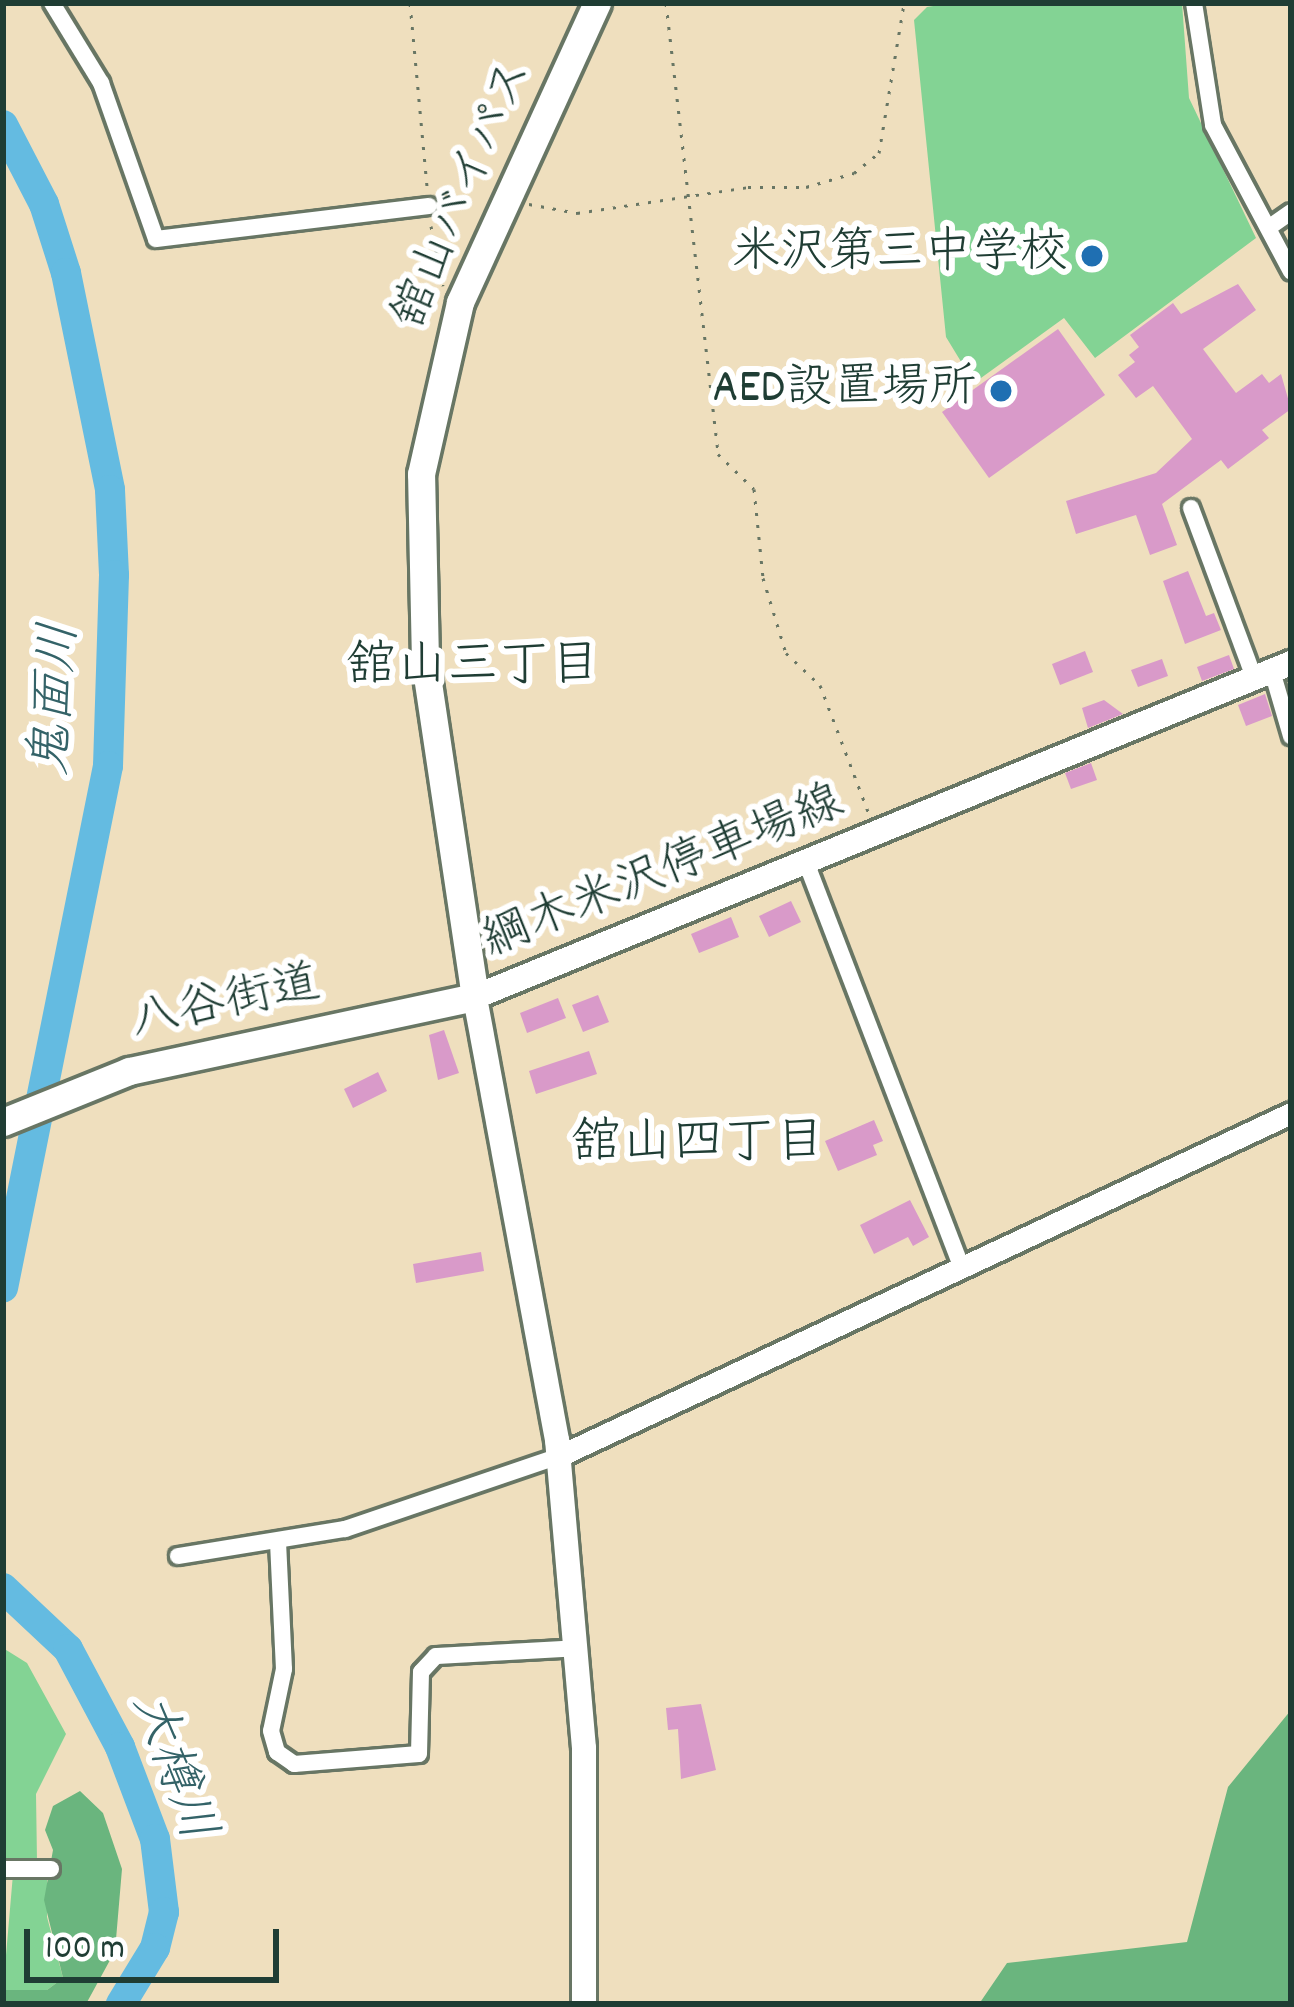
<!DOCTYPE html>
<html>
<head>
<meta charset="utf-8">
<style>
  body { margin:0 }
  #map { position:relative; width:1294px; height:2007px; overflow:hidden; background:#efdfbe; font-family:Dekko,"Klee One",sans-serif }
  div>[style] { position:absolute }
  .green>* { inset:0; background:#83d394 }
  .forest>* { inset:0; background:#6ab57e }
  .river>* { height:30px; margin:-15px; padding:0 15px; transform-origin:15px; border-radius:15px; background:#64bbe1 }
  .building>* { inset:0; background:#d99ac9 }
  .path>* { height:3px; margin-top:-1.5px; transform-origin:0; background:repeating-linear-gradient(90deg,#687664 0 3px,transparent 0 12px) }
  .roads { filter:drop-shadow(3px 0 #687664) drop-shadow(-3px 0 #687664) drop-shadow(0 3px #687664) drop-shadow(0 -3px #687664) }
  .minor>* { height:16px; margin:-8px; padding:0 8px; transform-origin:8px; border-radius:8px; background:#fff }
  .tertiary>* { height:21px; margin:-10.5px; padding:0 10.5px; transform-origin:10.5px; border-radius:10.5px; background:#fff }
  .secondary>* { height:24px; margin:-12px; padding:0 12px; transform-origin:12px; border-radius:12px; background:#fff }
  .trunk>* { height:27px; margin:-13.5px; padding:0 13.5px; transform-origin:13.5px; border-radius:13.5px; background:#fff }
  .dots>* { width:33px; height:33px; translate:-50% -50%; box-sizing:border-box; border:6px solid #fff; border-radius:50% }
  span { translate:-50% -50%; white-space:nowrap; text-align:center; line-height:1.15; -webkit-text-stroke:12px #fff; paint-order:stroke }
  .street-label { font-size:48px; color:#1f3d34 }
  .poi-label { font-size:48px; color:#1f3d34 }
  .right { translate:-100% -50%; text-align:right }
  .neighbourhood-label { font-size:51px; color:#1f3d34 }
  .water-label { font-size:51px; color:#346368; font-style:italic }
  .frame { position:absolute; inset:0; border:6px solid #1f3d34; pointer-events:none }
  .scale { position:absolute; left:24px; top:1929px; width:255px; height:54px; box-sizing:border-box; border:6px solid #1f3d34; border-top:0; padding-left:15px; font-size:36px; line-height:42px; white-space:nowrap; color:#1f3d34; -webkit-text-stroke:9px #fff; paint-order:stroke }
</style>
</head>
<body>
<div id="map">
  <div class="green">
    <div style="clip-path:polygon(952px 3px,1182px 3px,1189px 98px,1256px 238px,1095px 358px,1064px 318px,974px 383px,946px 337px,914px 20px,927px 7px)"></div>
    <div style="clip-path:polygon(3px 1648px,27px 1663px,66px 1734px,36px 1794px,37px 1861px,3px 1862px)"></div>
    <div style="clip-path:polygon(13px 1874px,47px 1875px,47px 1917px,63px 1978px,47px 1990px,3px 1990px)"></div>
  </div>
  <div class="forest">
    <div style="clip-path:polygon(1291px 1710px,1291px 2004px,979px 2004px,1007px 1963px,1187px 1942px,1228px 1787px)"></div>
    <div style="clip-path:polygon(80px 1791px,103px 1813px,122px 1869px,115px 1951px,86px 2004px,3px 2004px,3px 1990px,47px 1990px,63px 1978px,44px 1900px,53px 1850px,45px 1830px,53px 1806px)"></div>
  </div>
  <div class="river">
    <div style="left:3px;top:125px;width:89px;rotate:62.6deg"></div>
    <div style="left:44px;top:204px;width:72px;rotate:72.3deg"></div>
    <div style="left:66px;top:273px;width:221px;rotate:78.5deg"></div>
    <div style="left:110px;top:490px;width:85px;rotate:87.3deg"></div>
    <div style="left:114px;top:575px;width:191px;rotate:91.8deg"></div>
    <div style="left:108px;top:766px;width:532px;rotate:101.37deg"></div>
    <div style="left:3px;top:1588px;width:89px;rotate:43.2deg"></div>
    <div style="left:68px;top:1649px;width:111px;rotate:62deg"></div>
    <div style="left:120px;top:1747px;width:98px;rotate:69.2deg"></div>
    <div style="left:155px;top:1839px;width:74px;rotate:83deg"></div>
    <div style="left:164px;top:1912px;width:37px;rotate:104deg"></div>
    <div style="left:155px;top:1948px;width:66px;rotate:121.3deg"></div>
  </div>
  <div class="building">
    <div style="clip-path:polygon(1238px 284px,1256px 310px,1203px 349px,1236px 393px,1262px 374px,1269px 383px,1281px 374px,1291px 409px,1262px 430px,1269px 438px,1228px 469px,1221px 460px,1162px 504px,1177px 545px,1150px 555px,1136px 515px,1076px 534px,1066px 501px,1156px 473px,1192px 439px,1153px 386px,1136px 398px,1118px 375px,1135px 362px,1129px 355px,1139px 347px,1130px 335px,1173px 303px,1181px 314px)"></div>
    <div style="clip-path:polygon(1058px 329px,1105px 395px,989px 478px,942px 412px)"></div>
    <div style="clip-path:polygon(1188px 571px,1206px 616px,1214px 613px,1221px 630px,1185px 644px,1163px 581px)"></div>
    <div style="clip-path:polygon(1085px 651px,1093px 672px,1060px 685px,1052px 664px)"></div>
    <div style="clip-path:polygon(1229px 655px,1234px 669px,1202px 681px,1197px 667px)"></div>
    <div style="clip-path:polygon(1162px 659px,1168px 676px,1138px 687px,1131px 670px)"></div>
    <div style="clip-path:polygon(1265px 694px,1272px 716px,1246px 726px,1238px 705px)"></div>
    <div style="clip-path:polygon(1104px 700px,1123px 714px,1088px 728px,1082px 708px)"></div>
    <div style="clip-path:polygon(1091px 763px,1097px 780px,1071px 789px,1065px 773px)"></div>
    <div style="clip-path:polygon(791px 901px,801px 922px,769px 937px,759px 916px)"></div>
    <div style="clip-path:polygon(731px 917px,739px 937px,699px 953px,691px 934px)"></div>
    <div style="clip-path:polygon(598px 995px,609px 1022px,583px 1032px,572px 1005px)"></div>
    <div style="clip-path:polygon(558px 998px,566px 1018px,527px 1033px,520px 1013px)"></div>
    <div style="clip-path:polygon(444px 1030px,459px 1073px,438px 1080px,429px 1035px)"></div>
    <div style="clip-path:polygon(589px 1051px,597px 1074px,536px 1094px,529px 1071px)"></div>
    <div style="clip-path:polygon(378px 1072px,387px 1091px,353px 1108px,344px 1089px)"></div>
    <div style="clip-path:polygon(874px 1120px,883px 1141px,873px 1145px,877px 1155px,838px 1171px,825px 1141px)"></div>
    <div style="clip-path:polygon(910px 1200px,929px 1237px,913px 1246px,908px 1237px,874px 1254px,860px 1225px)"></div>
    <div style="clip-path:polygon(481px 1252px,484px 1271px,416px 1283px,413px 1264px)"></div>
    <div style="clip-path:polygon(701px 1704px,716px 1770px,681px 1779px,678px 1729px,668px 1730px,666px 1708px)"></div>
  </div>
  <div class="path">
    <div style="left:410px;top:3px;width:184px;rotate:84.7deg"></div>
    <div style="left:666px;top:3px;width:454px;rotate:83.4deg"></div>
    <div style="left:718px;top:454px;width:50px;rotate:44.2deg"></div>
    <div style="left:754px;top:489px;width:89px;rotate:84.2deg"></div>
    <div style="left:763px;top:578px;width:78px;rotate:73deg"></div>
    <div style="left:786px;top:653px;width:47px;rotate:43.3deg"></div>
    <div style="left:820px;top:685px;width:138px;rotate:69.2deg"></div>
    <div style="left:529px;top:204px;width:49px;rotate:10.6deg"></div>
    <div style="left:577px;top:213px;width:173px;rotate:-8.6deg"></div>
    <div style="left:748px;top:187px;width:58px"></div>
    <div style="left:806px;top:187px;width:50px;rotate:-16.3deg"></div>
    <div style="left:854px;top:173px;width:32px;rotate:-39deg"></div>
    <div style="left:879px;top:153px;width:152px;rotate:-80.5deg"></div>
    <div style="left:431px;top:226px;width:61px;rotate:78.7deg"></div>
  </div>
  <div class="roads">
    <div class="minor">
      <div style="left:52px;top:3px;width:94px;rotate:58.5deg"></div>
      <div style="left:101px;top:83px;width:165px;rotate:70.6deg"></div>
      <div style="left:156px;top:239px;width:275px;rotate:-6.9deg"></div>
      <div style="left:1194px;top:3px;width:123px;rotate:81.1deg"></div>
      <div style="left:1213px;top:125px;width:166px;rotate:62deg"></div>
      <div style="left:1271px;top:226px;width:24px;rotate:-35deg"></div>
      <div style="left:1191px;top:508px;width:180px;rotate:69.6deg"></div>
      <div style="left:1272px;top:671px;width:68px;rotate:73.7deg"></div>
      <div style="left:806px;top:862px;width:437px;rotate:69deg"></div>
      <div style="left:278px;top:1542px;width:127px;rotate:87.3deg"></div>
      <div style="left:284px;top:1669px;width:63px;rotate:101.8deg"></div>
      <div style="left:271px;top:1731px;width:22px;rotate:74deg"></div>
      <div style="left:277px;top:1752px;width:21px;rotate:35deg"></div>
      <div style="left:294px;top:1764px;width:125px;rotate:-4.6deg"></div>
      <div style="left:419px;top:1754px;width:82px;rotate:-88.6deg"></div>
      <div style="left:421px;top:1672px;width:22px;rotate:-47deg"></div>
      <div style="left:436px;top:1656px;width:141px;rotate:-3.2deg"></div>
      <div style="left:178px;top:1556px;width:169px;rotate:-9.2deg"></div>
      <div style="left:345px;top:1529px;width:224px;rotate:-18.8deg"></div>
      <div style="left:3px;top:1869px;width:48px"></div>
    </div>
    <div class="tertiary">
      <div style="left:557px;top:1457px;width:811px;rotate:-25.11deg"></div>
    </div>
    <div class="secondary">
      <div style="left:584px;top:2004px;width:256px;rotate:-90deg"></div>
      <div style="left:584px;top:1748px;width:309px;rotate:-95deg"></div>
      <div style="left:557px;top:1440px;width:451px;rotate:-100.5deg"></div>
      <div style="left:475px;top:997px;width:882px;rotate:-22.26deg"></div>
    </div>
    <div class="trunk">
      <div style="left:3px;top:1122px;width:136px;rotate:-22deg"></div>
      <div style="left:129px;top:1071px;width:354px;rotate:-12.1deg"></div>
      <div style="left:475px;top:997px;width:339px;rotate:-98.5deg"></div>
      <div style="left:425px;top:662px;width:188px;rotate:-91.2deg"></div>
      <div style="left:421px;top:474px;width:176px;rotate:-77.2deg"></div>
      <div style="left:460px;top:302px;width:329px;rotate:-65.4deg"></div>
    </div>
  </div>
  <div class="dots">
    <div style="left:1092px;top:256px;background:#1f6fb2"></div>
    <div style="left:1001px;top:391px;background:#1f6fb2"></div>
  </div>
  <div class="street-label">
    <span style="left:465px;top:195px;rotate:-67deg">舘山バイパス</span>
    <span style="left:664px;top:874px;rotate:-22deg">綱木米沢停車場線</span>
    <span style="left:226px;top:1005px;rotate:-12deg">八谷街道</span>
  </div>
  <div class="poi-label">
    <span class="right" style="left:1068px;top:256px">米沢第三中学校</span>
    <span class="right" style="left:977px;top:391px">AED設置場所</span>
  </div>
  <div class="neighbourhood-label">
    <span style="left:473px;top:669px">舘山三丁目</span>
    <span style="left:698px;top:1146px">舘山四丁目</span>
  </div>
  <div class="water-label">
    <span style="left:59px;top:699px;rotate:-86deg">鬼面川</span>
    <span style="left:170px;top:1768px;rotate:70deg">大樽川</span>
  </div>
  <div class="frame"></div>
  <div class="scale">100 m</div>
</div>
</body>
</html>
